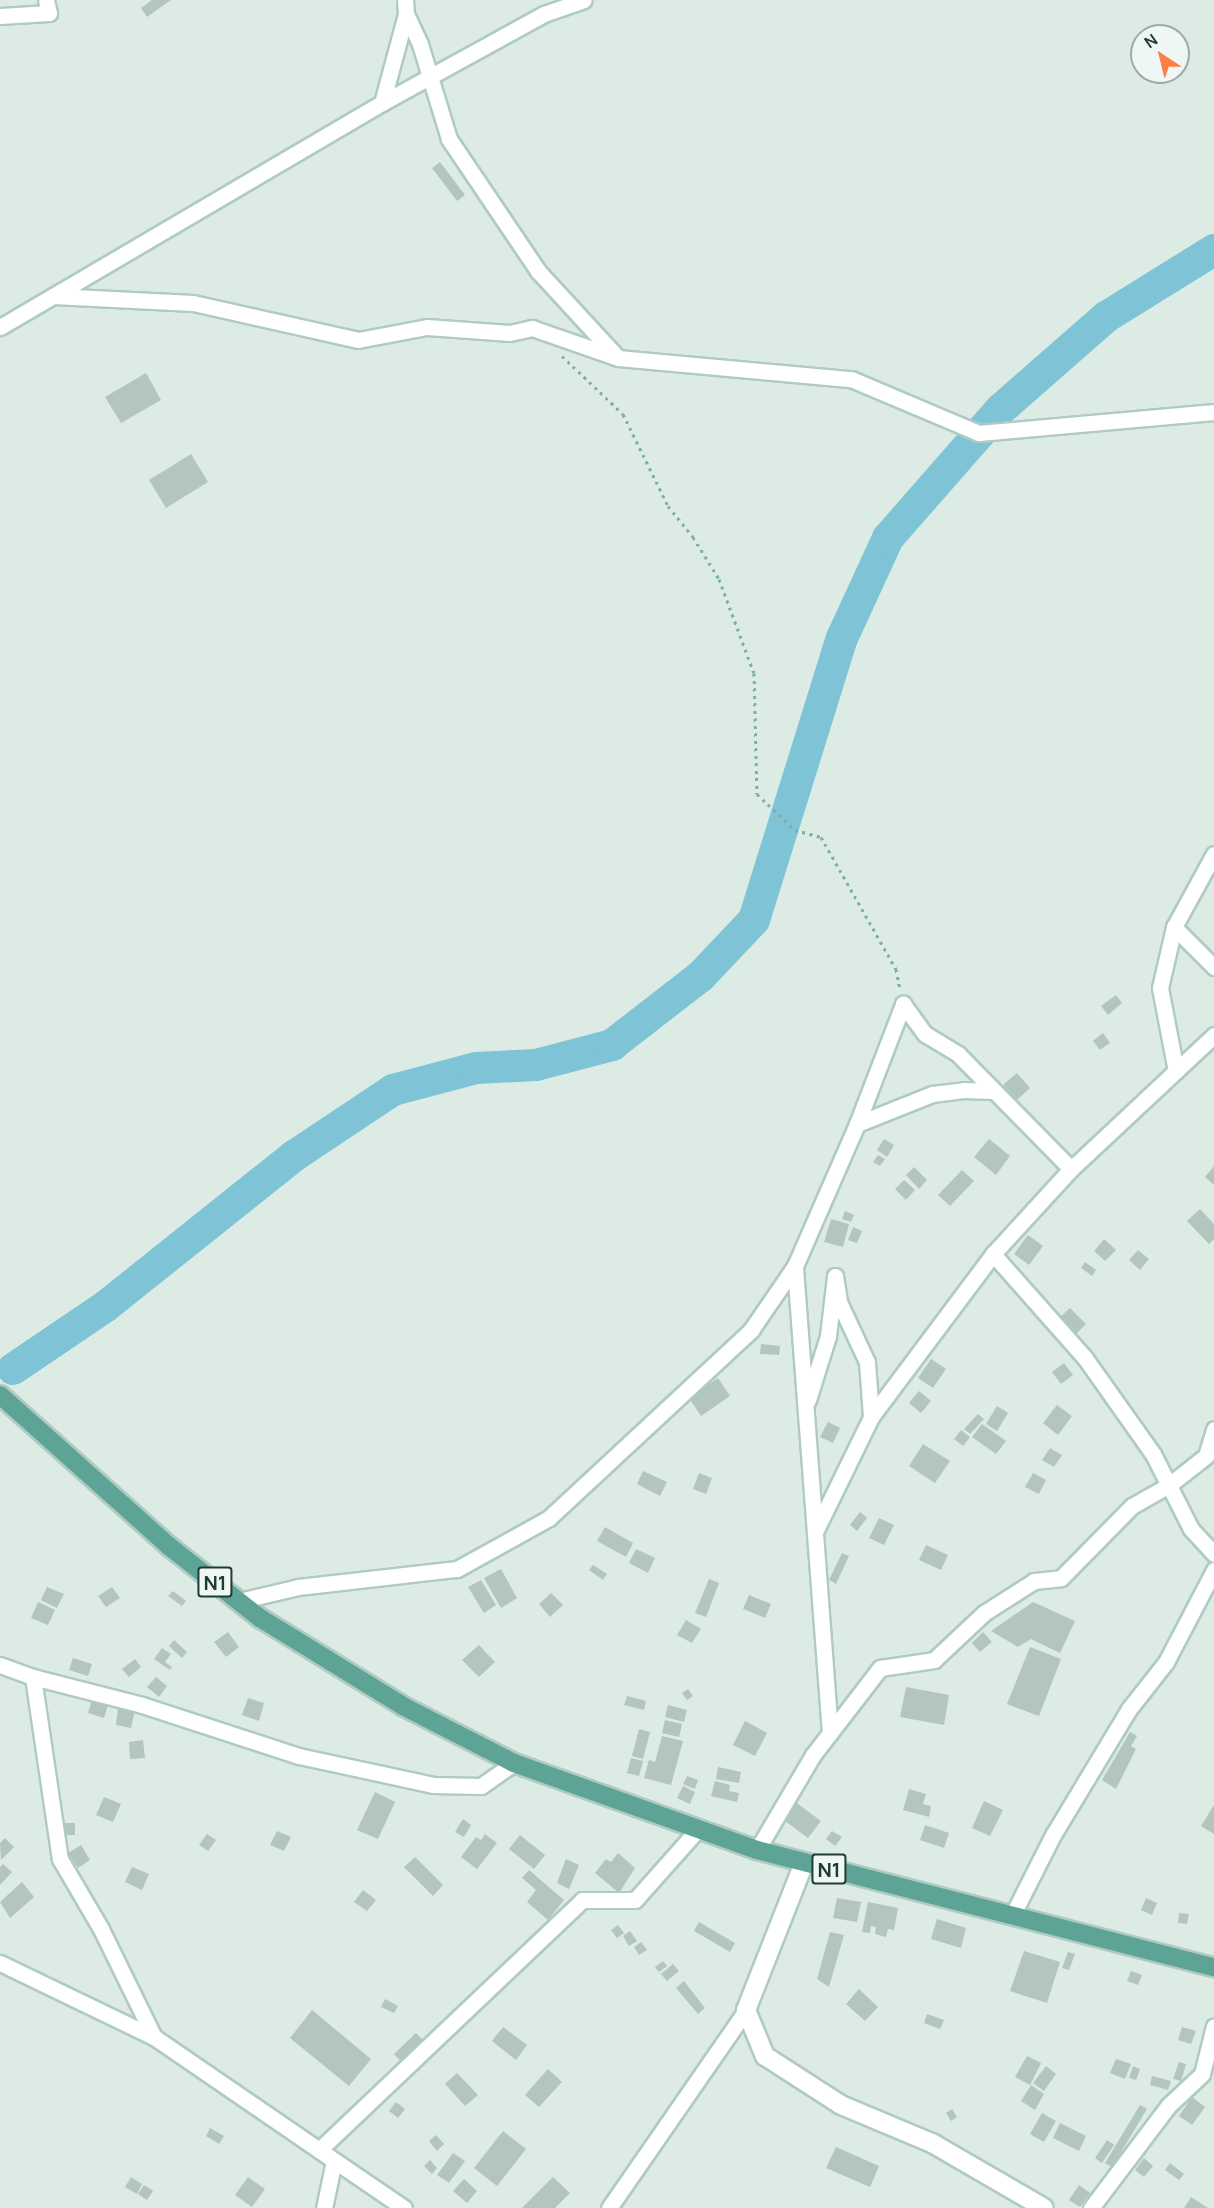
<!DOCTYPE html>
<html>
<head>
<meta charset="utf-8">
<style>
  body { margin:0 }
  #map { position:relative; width:1214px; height:2208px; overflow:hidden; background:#ddebe5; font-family:Manrope,sans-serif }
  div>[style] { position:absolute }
  .river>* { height:32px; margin:-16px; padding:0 16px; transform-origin:16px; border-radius:16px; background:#7fc4d6 }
  .building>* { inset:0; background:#b2c5be }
  .path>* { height:3px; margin-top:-1.5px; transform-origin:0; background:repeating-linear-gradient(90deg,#7bb1a3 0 3px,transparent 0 7.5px) }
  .roads { filter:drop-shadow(2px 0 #afcbc2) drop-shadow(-2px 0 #afcbc2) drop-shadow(0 2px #afcbc2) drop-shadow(0 -2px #afcbc2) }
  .street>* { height:15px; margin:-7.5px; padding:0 7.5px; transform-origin:7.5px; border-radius:7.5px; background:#fff }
  .secondary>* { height:18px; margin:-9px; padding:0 9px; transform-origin:9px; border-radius:9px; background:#fff }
  .primary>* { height:18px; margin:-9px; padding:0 9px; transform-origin:9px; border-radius:9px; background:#5da496 }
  span { translate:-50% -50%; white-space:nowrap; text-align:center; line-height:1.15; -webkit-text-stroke:4.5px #eef7f3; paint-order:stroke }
  .shield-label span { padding:2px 4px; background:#eef7f3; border:2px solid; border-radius:4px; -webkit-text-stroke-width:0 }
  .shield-label { font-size:20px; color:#1e3b35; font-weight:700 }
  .north { position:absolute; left:1130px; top:24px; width:60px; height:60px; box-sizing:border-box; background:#eef7f3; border:2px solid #9baca7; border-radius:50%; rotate:325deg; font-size:16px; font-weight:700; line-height:24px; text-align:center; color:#1e3b35 }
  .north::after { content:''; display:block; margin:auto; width:21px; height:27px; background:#fe7d48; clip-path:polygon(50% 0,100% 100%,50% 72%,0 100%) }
</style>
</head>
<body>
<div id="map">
  <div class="river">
    <div style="left:13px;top:1369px;width:112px;rotate:-34.1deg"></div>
    <div style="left:106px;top:1306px;width:241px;rotate:-38.6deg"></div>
    <div style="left:294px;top:1156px;width:119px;rotate:-33.7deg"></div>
    <div style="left:393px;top:1090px;width:86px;rotate:-14.8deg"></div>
    <div style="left:476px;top:1068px;width:60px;rotate:-2.9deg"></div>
    <div style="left:536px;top:1065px;width:79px;rotate:-14.7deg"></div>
    <div style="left:612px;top:1045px;width:113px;rotate:-37.8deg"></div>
    <div style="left:701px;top:976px;width:77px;rotate:-46.6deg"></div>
    <div style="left:754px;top:920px;width:295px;rotate:-72.7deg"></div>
    <div style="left:842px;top:638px;width:110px;rotate:-65.3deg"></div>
    <div style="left:888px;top:538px;width:171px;rotate:-48.8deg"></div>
    <div style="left:1001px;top:409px;width:140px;rotate:-41.2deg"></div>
    <div style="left:1106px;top:317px;width:127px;rotate:-31.8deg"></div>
  </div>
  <div class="building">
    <div style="clip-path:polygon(152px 0,171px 0,147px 17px,141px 8px)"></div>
    <div style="clip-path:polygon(440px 162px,465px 195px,457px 201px,432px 168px)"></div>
    <div style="clip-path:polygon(146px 373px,161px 400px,121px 423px,105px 397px)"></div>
    <div style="clip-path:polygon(191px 454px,208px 482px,166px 508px,149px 480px)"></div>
    <div style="clip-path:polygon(1116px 995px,1122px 1003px,1108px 1015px,1101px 1006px)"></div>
    <div style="clip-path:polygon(1103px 1033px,1110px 1043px,1100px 1050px,1093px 1041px)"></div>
    <div style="clip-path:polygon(1017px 1073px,1030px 1088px,1017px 1100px,1003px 1085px)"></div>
    <div style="clip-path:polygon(884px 1139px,894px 1145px,887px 1157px,877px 1150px)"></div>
    <div style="clip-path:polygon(989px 1139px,1010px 1156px,996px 1175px,974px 1157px)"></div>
    <div style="clip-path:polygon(878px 1155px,885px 1159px,880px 1166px,873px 1162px)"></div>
    <div style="clip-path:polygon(1214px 1166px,1214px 1185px,1205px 1177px)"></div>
    <div style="clip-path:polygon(914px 1167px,927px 1180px,919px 1189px,906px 1175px)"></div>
    <div style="clip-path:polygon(962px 1170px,974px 1181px,950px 1206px,938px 1195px)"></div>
    <div style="clip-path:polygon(904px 1180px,915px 1190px,906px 1200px,895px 1189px)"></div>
    <div style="clip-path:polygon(1200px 1209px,1214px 1224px,1214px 1239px,1209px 1244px,1187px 1221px)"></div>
    <div style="clip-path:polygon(845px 1211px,854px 1215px,851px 1222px,842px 1219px)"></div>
    <div style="clip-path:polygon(831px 1219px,849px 1224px,843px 1247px,824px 1242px)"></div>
    <div style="clip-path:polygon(853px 1227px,862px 1231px,857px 1243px,848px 1240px)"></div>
    <div style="clip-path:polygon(1028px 1235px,1043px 1246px,1029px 1265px,1014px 1254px)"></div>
    <div style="clip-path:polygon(1104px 1239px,1116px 1250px,1105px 1261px,1094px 1251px)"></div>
    <div style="clip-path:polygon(1138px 1250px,1149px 1259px,1140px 1270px,1129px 1260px)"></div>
    <div style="clip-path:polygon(1085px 1262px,1096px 1270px,1092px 1276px,1081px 1268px)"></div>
    <div style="clip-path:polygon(1070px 1308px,1086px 1324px,1073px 1337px,1057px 1320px)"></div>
    <div style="clip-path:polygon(761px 1344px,780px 1346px,779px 1355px,760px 1354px)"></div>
    <div style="clip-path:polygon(931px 1359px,946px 1369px,933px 1388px,918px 1378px)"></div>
    <div style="clip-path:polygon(1064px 1363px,1073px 1375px,1061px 1384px,1052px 1372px)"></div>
    <div style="clip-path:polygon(718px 1378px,730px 1396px,701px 1416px,689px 1398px)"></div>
    <div style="clip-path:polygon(919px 1391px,931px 1401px,921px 1413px,909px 1403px)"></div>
    <div style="clip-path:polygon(1057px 1405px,1072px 1416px,1058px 1435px,1043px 1423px)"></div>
    <div style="clip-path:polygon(997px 1406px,1008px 1413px,997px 1431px,986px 1424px)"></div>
    <div style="clip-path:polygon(978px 1414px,984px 1419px,970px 1434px,964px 1429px)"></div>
    <div style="clip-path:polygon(828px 1422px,840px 1428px,833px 1443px,820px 1437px)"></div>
    <div style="clip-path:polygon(982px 1424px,1006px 1441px,996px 1454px,972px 1437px)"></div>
    <div style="clip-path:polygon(961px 1430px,970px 1437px,963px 1446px,954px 1439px)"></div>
    <div style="clip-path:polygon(923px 1444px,950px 1461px,935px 1483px,909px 1466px)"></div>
    <div style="clip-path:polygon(1050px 1448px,1062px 1455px,1054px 1467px,1042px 1460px)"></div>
    <div style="clip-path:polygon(643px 1471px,667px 1482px,660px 1496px,637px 1484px)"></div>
    <div style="clip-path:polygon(699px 1473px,712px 1478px,706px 1494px,693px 1489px)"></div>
    <div style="clip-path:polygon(1033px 1473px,1046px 1480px,1039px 1494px,1025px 1487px)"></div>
    <div style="clip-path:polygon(860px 1512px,867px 1518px,857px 1531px,850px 1525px)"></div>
    <div style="clip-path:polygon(879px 1518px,894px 1525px,884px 1545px,869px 1538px)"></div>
    <div style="clip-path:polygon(605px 1527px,633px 1543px,626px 1557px,597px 1541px)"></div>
    <div style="clip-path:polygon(926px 1545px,948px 1555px,941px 1570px,919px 1560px)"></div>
    <div style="clip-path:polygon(636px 1549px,655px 1558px,648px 1573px,629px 1563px)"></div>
    <div style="clip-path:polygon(842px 1553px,849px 1556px,836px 1584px,829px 1580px)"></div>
    <div style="clip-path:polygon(593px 1565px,607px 1574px,603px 1580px,589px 1570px)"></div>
    <div style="clip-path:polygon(501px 1569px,517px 1598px,501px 1608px,484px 1578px)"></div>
    <div style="clip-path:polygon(709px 1579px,719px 1583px,706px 1617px,695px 1613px)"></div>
    <div style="clip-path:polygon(481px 1580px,496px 1605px,484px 1613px,468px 1587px)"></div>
    <div style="clip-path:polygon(47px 1587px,64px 1594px,57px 1608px,41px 1600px)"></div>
    <div style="clip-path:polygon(112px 1587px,120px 1598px,106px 1607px,98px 1596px)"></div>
    <div style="clip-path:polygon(173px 1591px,186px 1601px,182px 1606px,168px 1596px)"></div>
    <div style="clip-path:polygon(551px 1593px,563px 1605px,550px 1617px,539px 1604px)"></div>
    <div style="clip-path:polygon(749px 1595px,771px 1604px,765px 1618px,743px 1609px)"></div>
    <div style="clip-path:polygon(38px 1602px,55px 1610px,48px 1625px,31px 1618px)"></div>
    <div style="clip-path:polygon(1033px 1602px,1075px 1621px,1060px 1653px,1031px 1639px,1018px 1647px,991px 1631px)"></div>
    <div style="clip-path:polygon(686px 1620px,701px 1629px,692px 1643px,677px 1635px)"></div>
    <div style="clip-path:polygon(228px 1632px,239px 1647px,226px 1657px,214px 1642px)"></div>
    <div style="clip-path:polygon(983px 1632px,992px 1642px,980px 1652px,972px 1643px)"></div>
    <div style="clip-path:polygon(174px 1640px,187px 1652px,182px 1658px,169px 1646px)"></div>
    <div style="clip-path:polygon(479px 1645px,495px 1662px,479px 1677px,462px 1660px)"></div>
    <div style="clip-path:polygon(1030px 1647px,1061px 1659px,1039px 1716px,1007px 1704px)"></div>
    <div style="clip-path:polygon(162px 1648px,171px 1654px,165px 1662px,172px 1667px,170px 1670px,154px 1659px)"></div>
    <div style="clip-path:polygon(73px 1658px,92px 1664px,88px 1676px,69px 1670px)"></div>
    <div style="clip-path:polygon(135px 1659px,141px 1667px,129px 1677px,122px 1669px)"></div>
    <div style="clip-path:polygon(156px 1677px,167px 1686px,159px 1697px,147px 1687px)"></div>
    <div style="clip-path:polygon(906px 1687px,949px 1695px,944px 1725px,900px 1717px)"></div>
    <div style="clip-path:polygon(688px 1689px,693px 1696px,687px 1700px,682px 1693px)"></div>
    <div style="clip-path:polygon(627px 1696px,646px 1701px,644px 1710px,624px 1705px)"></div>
    <div style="clip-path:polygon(248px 1698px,264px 1703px,259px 1721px,242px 1715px)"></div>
    <div style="clip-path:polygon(92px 1700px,108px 1705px,104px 1718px,88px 1713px)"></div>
    <div style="clip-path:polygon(668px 1705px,687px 1710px,684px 1722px,665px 1717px)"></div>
    <div style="clip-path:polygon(118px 1708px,135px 1710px,131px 1728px,116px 1725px)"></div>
    <div style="clip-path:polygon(665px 1720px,682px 1724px,679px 1737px,662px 1733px)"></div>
    <div style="clip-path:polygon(745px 1721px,767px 1733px,755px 1756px,733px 1745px)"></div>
    <div style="clip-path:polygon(639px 1729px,650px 1732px,643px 1759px,632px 1756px)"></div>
    <div style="clip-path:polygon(1130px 1732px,1137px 1736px,1131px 1746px,1136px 1749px,1116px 1789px,1102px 1780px)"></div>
    <div style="clip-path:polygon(662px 1736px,683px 1741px,671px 1785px,644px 1778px,649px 1760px,655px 1762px)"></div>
    <div style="clip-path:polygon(143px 1740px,145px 1758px,130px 1759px,129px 1742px)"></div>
    <div style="clip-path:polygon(631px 1758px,643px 1761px,639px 1776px,627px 1773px)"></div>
    <div style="clip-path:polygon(718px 1767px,741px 1772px,739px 1783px,716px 1779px)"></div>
    <div style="clip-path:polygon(687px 1776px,698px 1780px,695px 1789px,683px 1784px)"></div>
    <div style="clip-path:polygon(715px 1781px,730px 1785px,729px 1791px,739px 1793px,737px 1802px,711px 1796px)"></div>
    <div style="clip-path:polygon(683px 1786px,695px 1792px,690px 1804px,677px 1798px)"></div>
    <div style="clip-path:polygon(909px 1789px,926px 1794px,923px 1804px,931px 1806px,929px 1817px,903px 1810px)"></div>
    <div style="clip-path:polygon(375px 1792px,395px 1802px,378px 1839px,357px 1830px)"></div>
    <div style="clip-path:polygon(104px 1797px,121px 1804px,113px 1822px,96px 1815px)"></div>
    <div style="clip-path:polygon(794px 1801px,821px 1821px,808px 1838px,781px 1818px)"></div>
    <div style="clip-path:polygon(984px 1801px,1003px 1810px,990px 1836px,972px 1828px)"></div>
    <div style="clip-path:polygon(1214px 1805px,1214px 1834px,1201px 1826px)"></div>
    <div style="clip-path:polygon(463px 1819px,471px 1825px,464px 1837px,455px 1832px)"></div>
    <div style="clip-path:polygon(60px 1823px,75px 1823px,75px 1835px,60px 1835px)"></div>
    <div style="clip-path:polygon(925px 1825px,949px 1833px,944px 1848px,920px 1840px)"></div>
    <div style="clip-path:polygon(277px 1831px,291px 1837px,284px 1851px,270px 1845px)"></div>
    <div style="clip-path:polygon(832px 1831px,842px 1837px,835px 1846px,826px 1839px)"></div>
    <div style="clip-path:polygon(207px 1834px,216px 1840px,208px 1851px,199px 1845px)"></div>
    <div style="clip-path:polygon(485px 1834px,497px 1843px,477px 1869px,461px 1857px,476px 1837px,481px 1840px)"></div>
    <div style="clip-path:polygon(520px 1835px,545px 1855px,534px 1869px,509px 1849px)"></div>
    <div style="clip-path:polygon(5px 1838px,14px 1847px,1px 1860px,0 1843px)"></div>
    <div style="clip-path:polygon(81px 1845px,90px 1860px,78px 1868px,68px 1853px)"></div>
    <div style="clip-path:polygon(618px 1853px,635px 1868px,619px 1893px,595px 1873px,606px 1859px,611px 1862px)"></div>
    <div style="clip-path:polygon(415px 1857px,443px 1885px,433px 1896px,404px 1867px)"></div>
    <div style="clip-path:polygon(566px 1859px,579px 1865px,569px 1889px,557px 1883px)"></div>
    <div style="clip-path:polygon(3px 1864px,12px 1872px,0 1885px,0 1867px)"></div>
    <div style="clip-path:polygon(132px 1867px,149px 1874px,142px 1890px,125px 1882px)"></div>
    <div style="clip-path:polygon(529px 1870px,564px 1900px,548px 1920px,527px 1902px,536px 1890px,522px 1878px)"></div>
    <div style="clip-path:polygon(22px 1882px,34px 1897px,10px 1918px,0 1902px)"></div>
    <div style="clip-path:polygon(363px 1890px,376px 1900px,367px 1911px,354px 1902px)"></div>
    <div style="clip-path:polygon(837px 1898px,861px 1902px,857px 1922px,833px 1918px)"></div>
    <div style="clip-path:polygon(1146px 1898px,1157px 1903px,1152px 1915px,1141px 1910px)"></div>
    <div style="clip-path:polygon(868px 1902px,898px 1908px,894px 1930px,888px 1929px,886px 1937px,875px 1934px,876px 1927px,871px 1926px,870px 1933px,862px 1932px)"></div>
    <div style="clip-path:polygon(1179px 1913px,1189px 1914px,1187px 1924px,1178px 1923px)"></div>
    <div style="clip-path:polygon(937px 1919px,966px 1928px,961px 1948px,931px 1939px)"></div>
    <div style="clip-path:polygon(699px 1922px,735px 1943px,730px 1952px,694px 1931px)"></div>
    <div style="clip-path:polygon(618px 1925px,624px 1933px,617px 1938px,611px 1930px)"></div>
    <div style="clip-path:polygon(630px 1931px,637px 1941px,629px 1946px,623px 1936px)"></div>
    <div style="clip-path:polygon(830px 1932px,844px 1935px,829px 1987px,817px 1979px)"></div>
    <div style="clip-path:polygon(641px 1942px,647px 1950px,639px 1955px,634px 1947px)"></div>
    <div style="clip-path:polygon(1024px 1951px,1060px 1962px,1047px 2003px,1010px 1991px)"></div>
    <div style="clip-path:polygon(1068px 1952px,1075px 1954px,1069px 1970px,1062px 1968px)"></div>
    <div style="clip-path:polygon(663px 1961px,667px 1966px,659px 1972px,655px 1967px)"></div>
    <div style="clip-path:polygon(673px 1964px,679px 1971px,667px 1981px,661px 1974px)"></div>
    <div style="clip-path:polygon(1131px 1971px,1142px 1975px,1138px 1985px,1127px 1981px)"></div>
    <div style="clip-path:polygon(684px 1981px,705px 2008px,698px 2014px,676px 1988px)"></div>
    <div style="clip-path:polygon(859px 1989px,878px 2007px,865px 2021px,846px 2004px)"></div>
    <div style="clip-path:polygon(385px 1999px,398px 2006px,394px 2013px,381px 2007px)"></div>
    <div style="clip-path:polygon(312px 2010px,371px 2059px,349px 2086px,290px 2038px)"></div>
    <div style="clip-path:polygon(927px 2014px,944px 2020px,940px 2029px,924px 2023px)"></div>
    <div style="clip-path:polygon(503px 2027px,527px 2045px,516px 2060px,492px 2041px)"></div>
    <div style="clip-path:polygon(1182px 2027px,1196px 2031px,1191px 2044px,1178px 2040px)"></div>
    <div style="clip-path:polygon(416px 2033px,427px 2044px,405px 2066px,394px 2054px)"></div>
    <div style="clip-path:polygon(1027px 2056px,1041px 2063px,1030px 2085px,1015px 2077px)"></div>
    <div style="clip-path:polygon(1116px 2059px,1131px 2064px,1125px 2079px,1110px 2073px)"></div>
    <div style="clip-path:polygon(1179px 2062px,1186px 2064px,1181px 2081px,1173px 2079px)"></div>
    <div style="clip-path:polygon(1046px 2066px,1056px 2074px,1044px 2091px,1033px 2083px)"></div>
    <div style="clip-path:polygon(1133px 2066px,1140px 2069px,1136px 2080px,1129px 2078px)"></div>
    <div style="clip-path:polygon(548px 2069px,562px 2082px,539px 2107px,525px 2095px)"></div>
    <div style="clip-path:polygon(457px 2073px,478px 2095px,465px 2106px,445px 2084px)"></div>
    <div style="clip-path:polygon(1152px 2076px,1171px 2081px,1168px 2090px,1150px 2085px)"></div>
    <div style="clip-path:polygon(1031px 2085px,1044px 2094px,1035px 2110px,1021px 2101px)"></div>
    <div style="clip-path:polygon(1192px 2097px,1205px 2107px,1192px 2125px,1179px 2116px)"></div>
    <div style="clip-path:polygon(396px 2102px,405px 2109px,398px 2118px,389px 2111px)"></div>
    <div style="clip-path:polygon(1140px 2105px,1147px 2109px,1112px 2167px,1105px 2163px)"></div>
    <div style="clip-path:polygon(952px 2109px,957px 2117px,951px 2121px,946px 2113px)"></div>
    <div style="clip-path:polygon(1042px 2113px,1056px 2121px,1044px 2142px,1030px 2134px)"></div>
    <div style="clip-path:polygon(1060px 2123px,1086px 2136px,1079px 2151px,1053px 2138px)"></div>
    <div style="clip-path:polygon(210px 2128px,224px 2136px,219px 2144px,206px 2136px)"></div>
    <div style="clip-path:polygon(503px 2131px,526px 2149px,497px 2186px,474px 2168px)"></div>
    <div style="clip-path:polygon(436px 2135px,444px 2144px,437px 2151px,429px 2141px)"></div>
    <div style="clip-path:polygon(1107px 2140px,1114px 2145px,1102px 2163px,1095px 2158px)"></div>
    <div style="clip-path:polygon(836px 2147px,879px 2166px,870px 2187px,826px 2168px)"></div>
    <div style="clip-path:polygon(453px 2153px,465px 2161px,449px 2183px,437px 2175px)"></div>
    <div style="clip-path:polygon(1144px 2158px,1153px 2166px,1144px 2177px,1135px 2170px)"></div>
    <div style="clip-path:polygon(430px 2160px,437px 2168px,432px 2174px,424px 2166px)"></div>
    <div style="clip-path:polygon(1170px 2163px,1184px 2174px,1179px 2180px,1165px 2170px)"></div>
    <div style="clip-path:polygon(131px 2177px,142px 2184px,137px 2194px,125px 2187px)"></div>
    <div style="clip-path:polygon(248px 2177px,265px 2189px,252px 2207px,235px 2195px)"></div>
    <div style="clip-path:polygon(553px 2177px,570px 2193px,555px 2208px,522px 2208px)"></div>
    <div style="clip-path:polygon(464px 2179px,477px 2191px,467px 2203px,453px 2191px)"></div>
    <div style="clip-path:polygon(144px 2185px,153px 2191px,147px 2200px,138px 2194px)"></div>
    <div style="clip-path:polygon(1079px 2185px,1090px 2193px,1080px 2207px,1069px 2200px)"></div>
    <div style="clip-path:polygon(1191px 2197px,1208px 2208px,1184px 2208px)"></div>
  </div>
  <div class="path">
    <div style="left:562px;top:356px;width:84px;rotate:43.6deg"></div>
    <div style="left:623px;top:414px;width:102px;rotate:63.9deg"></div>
    <div style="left:668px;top:506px;width:40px;rotate:51deg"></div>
    <div style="left:693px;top:537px;width:49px;rotate:58.2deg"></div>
    <div style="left:719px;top:579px;width:100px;rotate:69.6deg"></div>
    <div style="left:754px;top:673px;width:121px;rotate:88.6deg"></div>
    <div style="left:757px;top:794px;width:52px;rotate:43.5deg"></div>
    <div style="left:795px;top:830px;width:27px;rotate:15deg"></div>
    <div style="left:821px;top:837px;width:152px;rotate:60.4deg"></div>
    <div style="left:896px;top:969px;width:20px;rotate:79deg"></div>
  </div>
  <div class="roads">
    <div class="street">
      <div style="left:406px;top:14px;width:33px;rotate:65deg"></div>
      <div style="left:420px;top:44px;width:99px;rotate:73deg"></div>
      <div style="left:449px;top:139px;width:159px;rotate:56deg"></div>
      <div style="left:538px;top:271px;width:117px;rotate:47.4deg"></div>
      <div style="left:0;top:16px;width:49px;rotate:-3.5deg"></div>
      <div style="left:49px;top:13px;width:13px;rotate:-103deg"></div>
      <div style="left:382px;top:103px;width:92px;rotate:-74.9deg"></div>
      <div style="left:406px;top:14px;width:14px;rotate:-94deg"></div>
      <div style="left:53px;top:296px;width:140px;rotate:2.9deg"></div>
      <div style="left:193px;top:303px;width:169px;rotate:12.6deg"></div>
      <div style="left:358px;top:340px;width:70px;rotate:-10.7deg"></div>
      <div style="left:427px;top:327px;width:83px;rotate:4.1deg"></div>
      <div style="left:510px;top:333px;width:23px;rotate:-13deg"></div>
      <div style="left:532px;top:328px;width:91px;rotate:19.2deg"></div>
      <div style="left:618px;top:358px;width:234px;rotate:5.2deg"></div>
      <div style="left:851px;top:379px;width:139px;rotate:22.9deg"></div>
      <div style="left:979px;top:433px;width:236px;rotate:-5.1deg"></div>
      <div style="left:0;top:327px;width:443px;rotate:-30.4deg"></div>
      <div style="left:382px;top:103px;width:185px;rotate:-28.8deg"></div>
      <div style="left:544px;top:14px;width:42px;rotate:-19.3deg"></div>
      <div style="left:1174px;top:927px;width:57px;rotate:45deg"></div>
      <div style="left:903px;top:1004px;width:37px;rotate:54deg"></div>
      <div style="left:925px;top:1034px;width:39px;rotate:31deg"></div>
      <div style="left:958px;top:1054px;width:161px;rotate:45.5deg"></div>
      <div style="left:1176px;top:1071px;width:85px;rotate:-100.9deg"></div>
      <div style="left:1160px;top:988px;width:63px;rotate:-77.1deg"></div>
      <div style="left:1174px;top:927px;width:83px;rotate:-61.3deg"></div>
      <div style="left:857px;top:1124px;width:81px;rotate:-21.8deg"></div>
      <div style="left:932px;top:1094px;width:32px;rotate:-7deg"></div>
      <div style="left:964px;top:1090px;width:28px;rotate:2deg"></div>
      <div style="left:993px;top:1254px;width:139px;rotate:48.5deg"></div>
      <div style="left:1085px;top:1358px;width:118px;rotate:54.7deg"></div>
      <div style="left:1153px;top:1454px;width:84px;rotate:63.1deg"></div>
      <div style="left:1191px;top:1529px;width:34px;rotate:47deg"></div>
      <div style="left:808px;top:1400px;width:67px;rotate:-72.6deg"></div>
      <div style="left:828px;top:1336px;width:60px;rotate:-83.3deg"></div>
      <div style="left:835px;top:1276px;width:26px;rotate:81deg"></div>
      <div style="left:839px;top:1302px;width:66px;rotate:65deg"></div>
      <div style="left:867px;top:1362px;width:55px;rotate:85.8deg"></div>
      <div style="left:815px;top:1532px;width:128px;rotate:-64deg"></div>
      <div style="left:871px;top:1417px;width:204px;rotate:-53.2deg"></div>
      <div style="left:993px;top:1254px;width:115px;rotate:-47.5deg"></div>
      <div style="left:1071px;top:1169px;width:196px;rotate:-43.1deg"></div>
      <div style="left:239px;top:1601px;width:61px;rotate:-13.3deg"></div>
      <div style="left:298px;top:1587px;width:160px;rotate:-6.5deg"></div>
      <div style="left:457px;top:1569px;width:105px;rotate:-29deg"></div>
      <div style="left:549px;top:1518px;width:276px;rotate:-42.9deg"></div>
      <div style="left:751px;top:1330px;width:78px;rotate:-55.5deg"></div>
      <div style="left:0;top:1665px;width:35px;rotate:20deg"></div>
      <div style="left:33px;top:1677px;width:113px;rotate:14.4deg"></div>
      <div style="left:142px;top:1705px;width:165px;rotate:18deg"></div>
      <div style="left:299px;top:1756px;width:137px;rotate:12.2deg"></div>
      <div style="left:433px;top:1785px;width:48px;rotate:1.2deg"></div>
      <div style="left:481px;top:1786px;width:40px;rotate:-34.9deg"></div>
      <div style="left:33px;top:1677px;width:184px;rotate:81.6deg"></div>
      <div style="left:60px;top:1859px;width:81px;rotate:59.6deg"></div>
      <div style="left:101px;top:1929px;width:120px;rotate:63.9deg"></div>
      <div style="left:154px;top:2037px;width:200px;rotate:34.4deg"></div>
      <div style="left:830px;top:1733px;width:468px;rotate:-94.3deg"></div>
      <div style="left:795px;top:1266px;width:155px;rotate:-66.4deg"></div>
      <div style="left:857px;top:1124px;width:129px;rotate:-69deg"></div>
      <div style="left:757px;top:1850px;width:110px;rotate:-59.5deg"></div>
      <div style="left:813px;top:1755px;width:110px;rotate:-52.4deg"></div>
      <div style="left:880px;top:1668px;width:55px;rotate:-8.4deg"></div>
      <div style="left:934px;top:1660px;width:69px;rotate:-43.2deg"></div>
      <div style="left:984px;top:1613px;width:59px;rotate:-32.6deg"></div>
      <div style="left:1034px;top:1581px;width:27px;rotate:-6deg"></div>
      <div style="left:1061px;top:1578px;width:101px;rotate:-45.4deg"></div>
      <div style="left:1132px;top:1506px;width:43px;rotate:-29.6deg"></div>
      <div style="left:1169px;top:1485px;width:47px;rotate:-38.1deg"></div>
      <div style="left:1206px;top:1456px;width:28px;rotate:-73deg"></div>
      <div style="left:1012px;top:1916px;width:91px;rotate:-63.2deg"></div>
      <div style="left:1053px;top:1835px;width:147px;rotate:-58.9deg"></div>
      <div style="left:1129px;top:1709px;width:60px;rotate:-51.8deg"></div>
      <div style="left:1166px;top:1662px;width:104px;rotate:-62.4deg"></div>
      <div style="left:0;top:1963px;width:171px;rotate:25.7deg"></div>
      <div style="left:324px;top:2208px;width:48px;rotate:-78deg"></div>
      <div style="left:404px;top:2208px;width:103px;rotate:-145.7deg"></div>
      <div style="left:319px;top:2150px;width:363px;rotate:-43.5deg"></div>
      <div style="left:582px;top:1900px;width:53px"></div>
      <div style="left:635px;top:1900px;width:96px;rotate:-48.4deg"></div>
      <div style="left:609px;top:2208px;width:241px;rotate:-55.3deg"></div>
      <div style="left:1091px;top:2208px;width:129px;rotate:-52.9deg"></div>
      <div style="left:1169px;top:2105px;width:45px;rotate:-43.2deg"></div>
      <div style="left:1202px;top:2074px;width:49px;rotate:-76deg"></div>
    </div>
    <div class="secondary">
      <div style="left:804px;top:1863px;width:158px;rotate:111.5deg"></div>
      <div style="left:746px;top:2010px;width:50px;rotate:67.6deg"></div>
      <div style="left:765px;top:2056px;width:90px;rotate:32.8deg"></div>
      <div style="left:841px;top:2105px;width:99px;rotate:22.7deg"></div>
      <div style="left:932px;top:2143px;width:129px;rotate:30.1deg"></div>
    </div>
    <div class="primary">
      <div style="left:0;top:1395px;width:228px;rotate:41.8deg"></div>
      <div style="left:170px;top:1547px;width:115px;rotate:38.3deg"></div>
      <div style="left:260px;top:1618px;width:168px;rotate:31.6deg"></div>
      <div style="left:403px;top:1706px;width:125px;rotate:27.2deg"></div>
      <div style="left:514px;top:1763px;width:258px;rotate:19.7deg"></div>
      <div style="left:757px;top:1850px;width:472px;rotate:14.4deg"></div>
    </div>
  </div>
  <div class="shield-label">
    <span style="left:215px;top:1582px">N1</span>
    <span style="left:829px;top:1869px">N1</span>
  </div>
  <div class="north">N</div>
</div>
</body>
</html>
